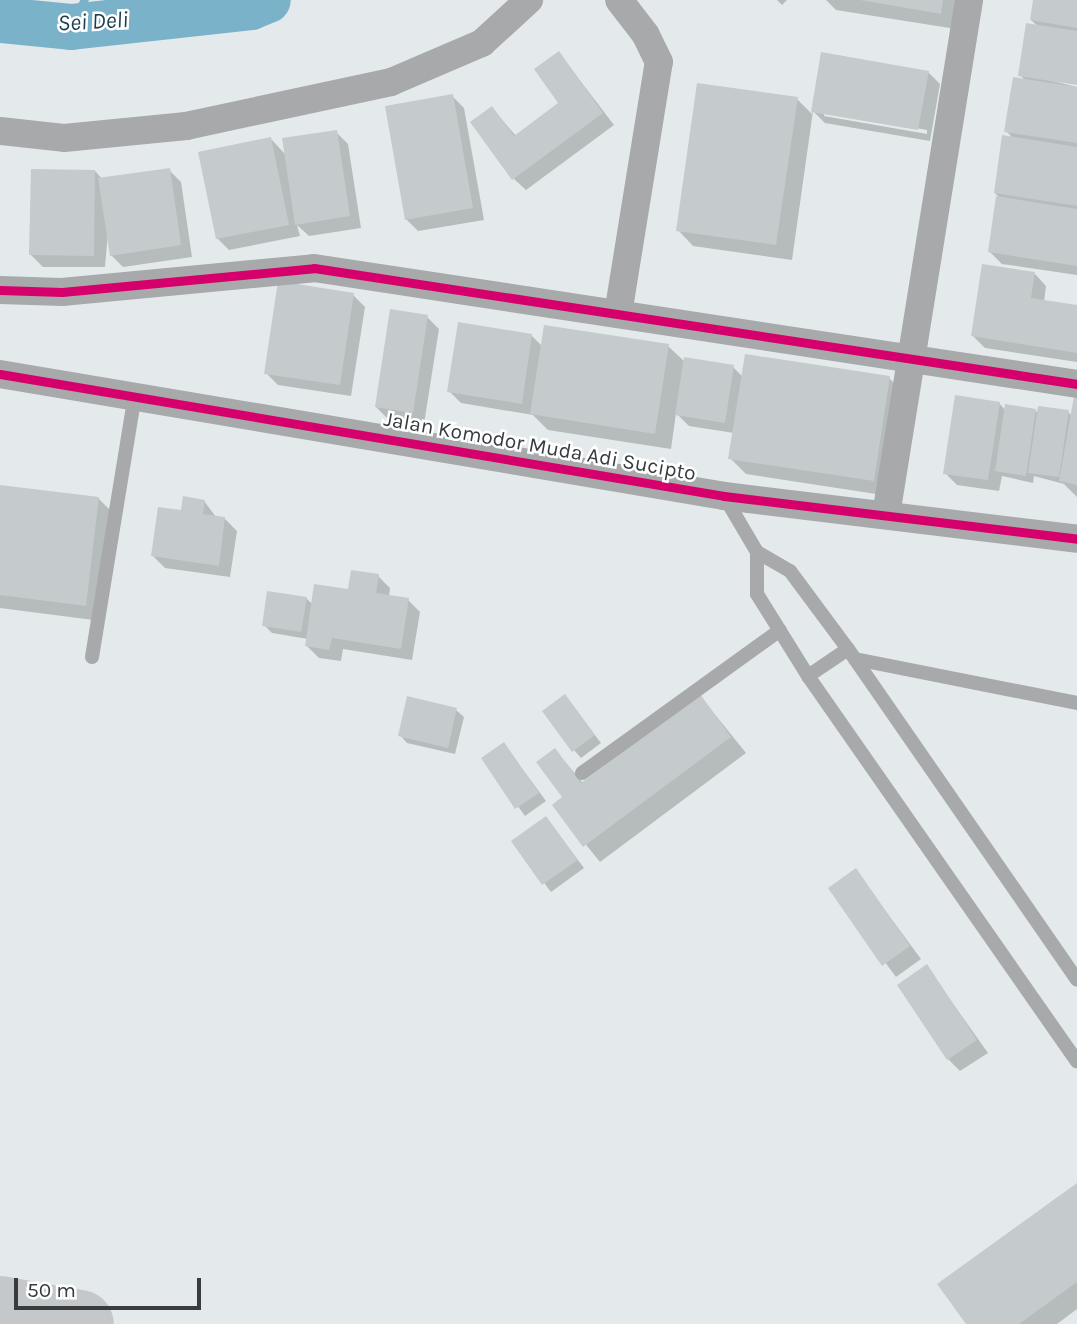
<!DOCTYPE html>
<html>
<head>
<meta charset="utf-8">
<style>
  body { margin:0 }
  #map { position:relative; width:1077px; height:1324px; overflow:hidden; background:#e4eaec; font-family:Karla,sans-serif }
  div>[style] { position:absolute }
  .shadow>* { inset:0; background:#0003 }
  .stream>* { height:8px; margin:-4px; padding:0 4px; transform-origin:4px; border-radius:4px; background:#7ab2ca }
  .river>* { height:46px; margin:-23px; padding:0 23px; transform-origin:23px; border-radius:23px; background:#7ab2ca }
  .taxiway>* { height:68px; margin:-34px; padding:0 34px; transform-origin:34px; border-radius:34px; background:#c4c8ca }
  .building>* { inset:0; background:#c5cacc }
  .service>* { height:14px; margin:-7px; padding:0 7px; transform-origin:7px; border-radius:7px; background:#a7a9ab }
  .minor>* { height:28px; margin:-14px; padding:0 14px; transform-origin:14px; border-radius:14px; background:#a7a9ab }
  .cycleway>* { height:9px; margin:-4.5px; padding:0 4.5px; transform-origin:4.5px; border-radius:4.5px; background:#d6006c }
  span { translate:-50% -50%; white-space:nowrap; text-align:center; line-height:1.15; -webkit-text-stroke:5px #fff; paint-order:stroke }
  .street-label { font-size:21px; color:#383c3e }
  .water-label { font-size:23px; color:#1b3d4d; font-style:italic }
  .scale { position:absolute; left:14px; top:1278px; width:187px; height:32px; box-sizing:border-box; border:4px solid #383c3e; border-top:0; padding-left:9px; font-size:21px; line-height:24px; white-space:nowrap; color:#383c3e; -webkit-text-stroke:5px #fff; paint-order:stroke }
</style>
</head>
<body>
<div id="map">
  <div class="shadow">
    <div style="clip-path:polygon(777px 0,787px 0,782px 5px)"></div>
    <div style="clip-path:polygon(826px 0,961px 0,956px 29px,836px 10px)"></div>
    <div style="clip-path:polygon(1035px 0,1077px 0,1077px 83px,1031px 76px,1077px 87px,1077px 275px,1002px 264px,990px 252px,1001px 199px,995px 193px,1014px 139px,1006px 131px,1026px 81px,1020px 75px,1039px 27px,1031px 20px)"></div>
    <div style="clip-path:polygon(559px 53px,614px 125px,526px 190px,514px 179px,492px 108px,516px 136px,561px 103px)"></div>
    <div style="clip-path:polygon(evenodd,823px 54px,928px 72px,940px 84px,930px 141px,825px 123px,813px 111px,792px 260px,693px 246px,678px 230px,797px 99px,812px 114px,823px 54px,824px 112px,927px 130px,927px 134px,824px 116px,824px 112px)"></div>
    <div style="clip-path:polygon(452px 96px,464px 108px,484px 220px,418px 231px,406px 219px)"></div>
    <div style="clip-path:polygon(336px 132px,348px 144px,361px 228px,309px 236px,297px 225px,300px 236px,229px 250px,217px 238px,271px 139px,286px 155px)"></div>
    <div style="clip-path:polygon(169px 170px,181px 182px,192px 257px,123px 267px,111px 255px,108px 232px,105px 267px,43px 267px,31px 255px,95px 171px,103px 180px)"></div>
    <div style="clip-path:polygon(1035px 274px,1046px 286px,1044px 302px,1077px 307px,1077px 362px,985px 348px,973px 336px)"></div>
    <div style="clip-path:polygon(353px 295px,365px 307px,351px 396px,278px 385px,266px 373px)"></div>
    <div style="clip-path:polygon(427px 317px,439px 329px,424px 424px,388px 419px,376px 407px)"></div>
    <div style="clip-path:polygon(531px 335px,542px 346px,668px 346px,685px 362px,733px 367px,743px 377px,889px 378px,905px 394px,889px 496px,746px 474px,730px 458px,734px 433px,689px 426px,676px 413px,671px 449px,548px 430px,533px 415px,461px 403px,449px 391px)"></div>
    <div style="clip-path:polygon(1077px 398px,1077px 497px,1064px 484px,1034px 476px,1033px 483px,1002px 476px,999px 491px,957px 485px,945px 473px,999px 403px,1006px 411px,1068px 412px,1072px 416px)"></div>
    <div style="clip-path:polygon(0 486px,99px 499px,114px 514px,101px 621px,0 608px)"></div>
    <div style="clip-path:polygon(204px 501px,216px 517px,225px 519px,237px 531px,230px 577px,165px 568px,153px 556px,182px 512px)"></div>
    <div style="clip-path:polygon(378px 576px,390px 588px,389px 597px,408px 600px,420px 612px,412px 660px,343px 649px,341px 661px,319px 658px,307px 646px,308px 639px,272px 633px,264px 625px,306px 598px,313px 605px)"></div>
    <div style="clip-path:polygon(565px 696px,601px 743px,581px 758px,574px 750px)"></div>
    <div style="clip-path:polygon(700px 696px,746px 753px,600px 862px,554px 805px,564px 798px,555px 750px,583px 783px)"></div>
    <div style="clip-path:polygon(456px 710px,464px 717px,455px 754px,407px 743px,400px 735px)"></div>
    <div style="clip-path:polygon(504px 744px,546px 801px,525px 816px,483px 758px)"></div>
    <div style="clip-path:polygon(546px 818px,584px 868px,551px 892px,513px 841px)"></div>
    <div style="clip-path:polygon(856px 871px,921px 959px,896px 977px,830px 888px)"></div>
    <div style="clip-path:polygon(927px 967px,988px 1053px,960px 1071px,948px 1059px)"></div>
    <div style="clip-path:polygon(1077px 1185px,1077px 1309px,1057px 1324px,968px 1324px)"></div>
  </div>
  <div class="stream">
    <div style="left:71px;top:27px;width:30px;rotate:-63deg"></div>
  </div>
  <div class="river">
    <div style="left:0;top:20px;width:71px;rotate:5.6deg"></div>
    <div style="left:71px;top:27px;width:181px;rotate:-6.3deg"></div>
    <div style="left:251px;top:7px;width:18px;rotate:-22deg"></div>
  </div>
  <div class="taxiway">
    <div style="left:0;top:1310px;width:81px;rotate:9.9deg"></div>
  </div>
  <div class="building">
    <div style="clip-path:polygon(860px 0,943px 0,941px 14px)"></div>
    <div style="clip-path:polygon(1033px 0,1077px 0,1077px 28px,1030px 20px)"></div>
    <div style="clip-path:polygon(1026px 23px,1077px 31px,1077px 85px,1018px 76px)"></div>
    <div style="clip-path:polygon(559px 51px,603px 113px,512px 180px,470px 122px,492px 106px,514px 136px,558px 103px,534px 69px)"></div>
    <div style="clip-path:polygon(821px 52px,929px 71px,918px 130px,811px 112px)"></div>
    <div style="clip-path:polygon(1013px 77px,1077px 87px,1077px 143px,1004px 132px)"></div>
    <div style="clip-path:polygon(697px 83px,798px 97px,776px 245px,676px 231px)"></div>
    <div style="clip-path:polygon(453px 94px,473px 208px,405px 220px,385px 106px)"></div>
    <div style="clip-path:polygon(337px 130px,350px 216px,295px 225px,282px 138px)"></div>
    <div style="clip-path:polygon(1002px 135px,1077px 147px,1077px 206px,994px 193px)"></div>
    <div style="clip-path:polygon(271px 137px,289px 225px,216px 239px,198px 152px)"></div>
    <div style="clip-path:polygon(170px 168px,181px 245px,110px 256px,98px 178px)"></div>
    <div style="clip-path:polygon(31px 169px,95px 170px,94px 256px,29px 255px)"></div>
    <div style="clip-path:polygon(996px 196px,1077px 209px,1077px 266px,988px 252px)"></div>
    <div style="clip-path:polygon(982px 264px,1035px 272px,1031px 298px,1077px 305px,1077px 353px,971px 336px)"></div>
    <div style="clip-path:polygon(278px 281px,354px 293px,340px 385px,264px 374px)"></div>
    <div style="clip-path:polygon(390px 309px,428px 315px,413px 413px,375px 407px)"></div>
    <div style="clip-path:polygon(458px 322px,532px 334px,522px 404px,447px 392px)"></div>
    <div style="clip-path:polygon(544px 325px,669px 344px,655px 434px,530px 414px)"></div>
    <div style="clip-path:polygon(745px 354px,890px 376px,874px 481px,728px 459px)"></div>
    <div style="clip-path:polygon(684px 357px,734px 365px,725px 423px,675px 415px)"></div>
    <div style="clip-path:polygon(955px 395px,1000px 402px,988px 480px,943px 474px)"></div>
    <div style="clip-path:polygon(1074px 396px,1077px 396px,1077px 485px,1059px 481px)"></div>
    <div style="clip-path:polygon(1005px 404px,1036px 409px,1026px 476px,995px 471px)"></div>
    <div style="clip-path:polygon(1038px 406px,1069px 410px,1059px 477px,1028px 473px)"></div>
    <div style="clip-path:polygon(0 485px,99px 497px,86px 606px,0 595px)"></div>
    <div style="clip-path:polygon(183px 496px,205px 500px,203px 514px,225px 517px,219px 566px,151px 556px,158px 507px,181px 510px)"></div>
    <div style="clip-path:polygon(351px 570px,379px 574px,376px 593px,409px 598px,401px 649px,332px 638px,329px 650px,305px 646px,314px 584px,348px 589px)"></div>
    <div style="clip-path:polygon(267px 591px,307px 597px,301px 632px,262px 626px)"></div>
    <div style="clip-path:polygon(565px 694px,595px 735px,572px 752px,542px 711px)"></div>
    <div style="clip-path:polygon(700px 694px,731px 737px,583px 847px,552px 805px,562px 797px,536px 762px,555px 748px,581px 783px)"></div>
    <div style="clip-path:polygon(407px 696px,457px 708px,448px 748px,398px 736px)"></div>
    <div style="clip-path:polygon(504px 742px,539px 793px,515px 809px,481px 758px)"></div>
    <div style="clip-path:polygon(546px 816px,578px 860px,542px 885px,511px 841px)"></div>
    <div style="clip-path:polygon(856px 868px,910px 946px,882px 966px,828px 888px)"></div>
    <div style="clip-path:polygon(927px 964px,977px 1040px,947px 1060px,897px 985px)"></div>
    <div style="clip-path:polygon(1077px 1183px,1077px 1282px,1019px 1324px,966px 1324px,937px 1284px)"></div>
  </div>
  <div class="service">
    <div style="left:724px;top:496px;width:65px;rotate:59.5deg"></div>
    <div style="left:757px;top:552px;width:38px;rotate:30deg"></div>
    <div style="left:790px;top:571px;width:97px;rotate:53.4deg"></div>
    <div style="left:848px;top:649px;width:402px;rotate:55.3deg"></div>
    <div style="left:757px;top:552px;width:42px;rotate:90deg"></div>
    <div style="left:757px;top:594px;width:97px;rotate:58.1deg"></div>
    <div style="left:808px;top:676px;width:470px;rotate:55.1deg"></div>
    <div style="left:92px;top:657px;width:266px;rotate:-80.7deg"></div>
    <div style="left:855px;top:659px;width:226px;rotate:11.2deg"></div>
    <div style="left:808px;top:676px;width:48px;rotate:-34deg"></div>
    <div style="left:582px;top:773px;width:244px;rotate:-35.8deg"></div>
  </div>
  <div class="minor">
    <div style="left:0;top:131px;width:64px;rotate:6.2deg"></div>
    <div style="left:64px;top:138px;width:123px;rotate:-5.6deg"></div>
    <div style="left:186px;top:126px;width:210px;rotate:-12.1deg"></div>
    <div style="left:391px;top:82px;width:99px;rotate:-23.2deg"></div>
    <div style="left:482px;top:43px;width:64px;rotate:-42.5deg"></div>
    <div style="left:0;top:290px;width:62px;rotate:1.8deg"></div>
    <div style="left:62px;top:292px;width:253px;rotate:-5.4deg"></div>
    <div style="left:314px;top:268px;width:772px;rotate:8.64deg"></div>
    <div style="left:618px;top:314px;width:255px;rotate:-80.8deg"></div>
    <div style="left:659px;top:62px;width:30px;rotate:-116deg"></div>
    <div style="left:646px;top:35px;width:44px;rotate:-127.6deg"></div>
    <div style="left:0;top:374px;width:734px;rotate:9.56deg"></div>
    <div style="left:724px;top:496px;width:356px;rotate:6.9deg"></div>
    <div style="left:886px;top:515px;width:522px;rotate:-80.84deg"></div>
  </div>
  <div class="cycleway">
    <div style="left:0;top:290px;width:62px;rotate:1.8deg"></div>
    <div style="left:62px;top:292px;width:253px;rotate:-5.4deg"></div>
    <div style="left:314px;top:268px;width:772px;rotate:8.64deg"></div>
    <div style="left:0;top:374px;width:734px;rotate:9.56deg"></div>
    <div style="left:724px;top:496px;width:356px;rotate:6.9deg"></div>
  </div>
  <div class="street-label">
    <span style="left:540px;top:446px;rotate:10deg">Jalan Komodor Muda Adi Sucipto</span>
  </div>
  <div class="water-label">
    <span style="left:93px;top:22px;rotate:-3deg">Sei Deli</span>
  </div>
  <div class="scale">50 m</div>
</div>
</body>
</html>
